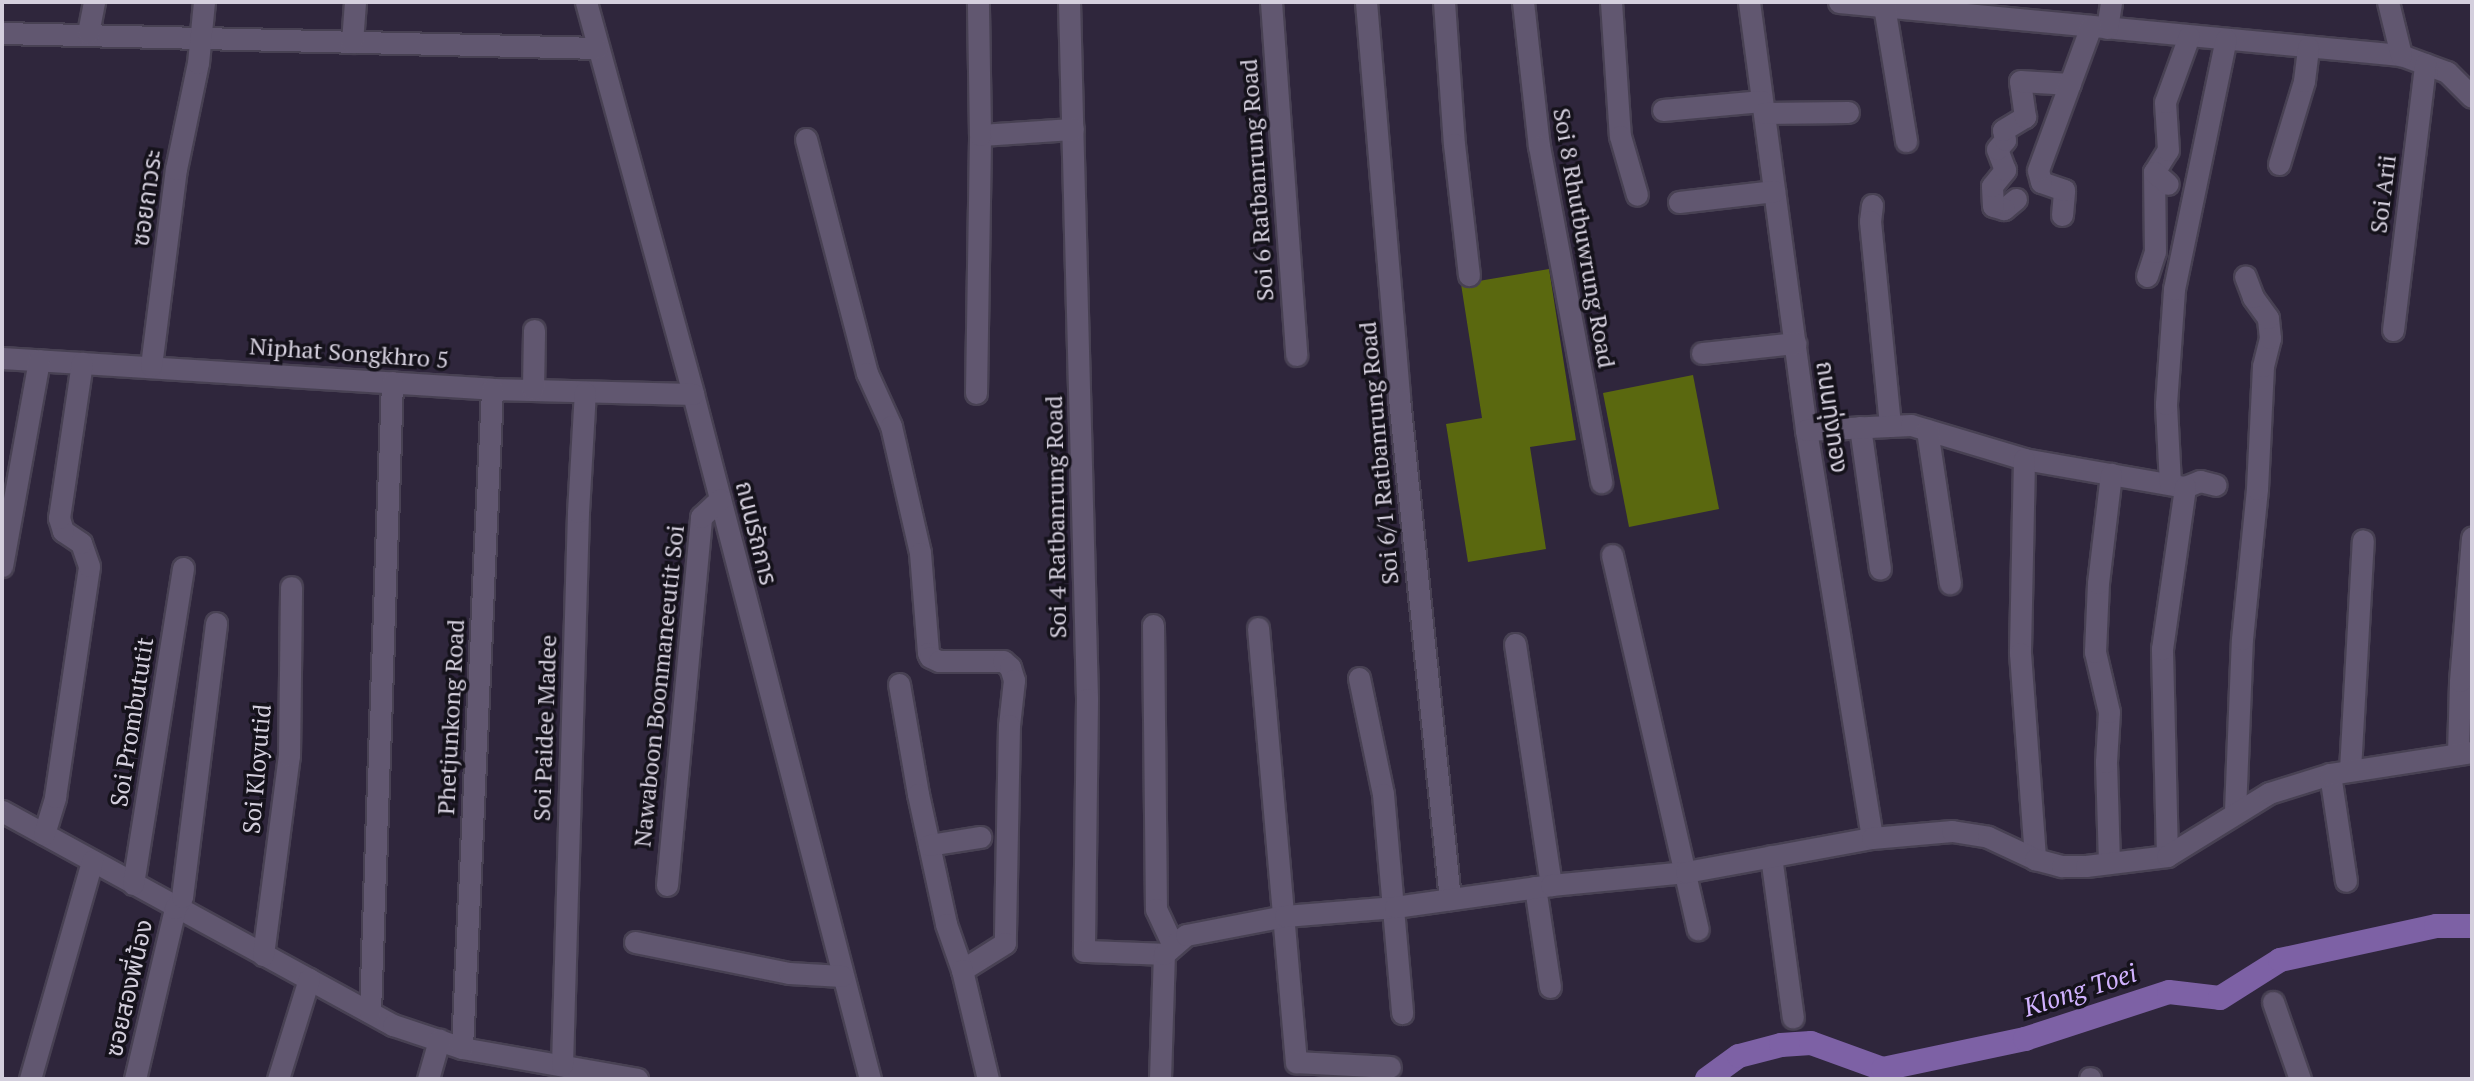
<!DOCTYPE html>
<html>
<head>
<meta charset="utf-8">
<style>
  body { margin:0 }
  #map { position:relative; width:2474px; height:1081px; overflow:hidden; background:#2f263c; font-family:"PT Serif","Noto Sans Thai",serif }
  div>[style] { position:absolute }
  .forest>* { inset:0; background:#5a680f }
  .river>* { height:24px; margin:-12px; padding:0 12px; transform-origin:12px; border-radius:12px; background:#7d61a5 }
  .roads { filter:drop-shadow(2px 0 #484153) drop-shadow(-2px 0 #484153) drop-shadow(0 2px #484153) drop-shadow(0 -2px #484153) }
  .minor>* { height:21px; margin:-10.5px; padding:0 10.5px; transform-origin:10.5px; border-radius:10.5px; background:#615770 }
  span { translate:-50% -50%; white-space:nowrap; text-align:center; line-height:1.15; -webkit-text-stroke:7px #15121b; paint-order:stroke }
  .street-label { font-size:24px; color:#d4cfdd }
  .water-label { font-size:26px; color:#d1b2ff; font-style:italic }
  .frame { position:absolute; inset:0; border:4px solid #d4cfdd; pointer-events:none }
</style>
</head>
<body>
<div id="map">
  <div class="forest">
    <div style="clip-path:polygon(1549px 269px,1576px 440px,1530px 447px,1546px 549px,1468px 562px,1446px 424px,1482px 418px,1461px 284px)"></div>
    <div style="clip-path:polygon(1693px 375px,1719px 509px,1629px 527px,1603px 393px)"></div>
  </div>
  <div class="river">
    <div style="left:1707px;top:1079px;width:39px;rotate:-36deg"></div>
    <div style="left:1739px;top:1056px;width:43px;rotate:-14.7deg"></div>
    <div style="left:1781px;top:1045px;width:30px;rotate:-4deg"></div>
    <div style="left:1811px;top:1043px;width:77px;rotate:19.9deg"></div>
    <div style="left:1883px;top:1069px;width:145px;rotate:-11.9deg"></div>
    <div style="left:2025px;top:1039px;width:151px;rotate:-18.1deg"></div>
    <div style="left:2169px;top:992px;width:51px;rotate:6.7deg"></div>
    <div style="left:2220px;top:998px;width:71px;rotate:-32.3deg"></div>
    <div style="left:2280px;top:960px;width:160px;rotate:-12.3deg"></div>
    <div style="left:2436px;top:926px;width:36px"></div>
  </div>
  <div class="roads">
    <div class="minor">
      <div style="left:586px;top:2px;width:406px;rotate:74.7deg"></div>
      <div style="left:693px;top:394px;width:707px;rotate:75.51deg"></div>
      <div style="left:1069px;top:2px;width:697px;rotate:88.52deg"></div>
      <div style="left:1087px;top:699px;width:252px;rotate:90.7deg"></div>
      <div style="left:1084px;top:951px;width:80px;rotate:2.1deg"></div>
      <div style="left:1271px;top:2px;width:354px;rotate:85.9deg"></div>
      <div style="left:1366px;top:2px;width:397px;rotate:85.2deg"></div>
      <div style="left:1399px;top:398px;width:504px;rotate:84.19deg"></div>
      <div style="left:1444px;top:2px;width:142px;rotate:86deg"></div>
      <div style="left:1454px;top:144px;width:132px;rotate:83.5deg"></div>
      <div style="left:1523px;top:2px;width:145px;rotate:83.7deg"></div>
      <div style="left:1539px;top:146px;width:342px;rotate:79.5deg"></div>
      <div style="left:1611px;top:2px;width:134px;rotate:86.2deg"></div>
      <div style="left:1620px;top:136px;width:61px;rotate:73.9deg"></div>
      <div style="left:1749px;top:2px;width:432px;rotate:82.4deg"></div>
      <div style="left:1806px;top:430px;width:413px;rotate:80.8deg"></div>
      <div style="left:1839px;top:2px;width:564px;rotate:5.39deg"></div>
      <div style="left:2401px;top:55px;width:49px;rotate:20.3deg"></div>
      <div style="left:2447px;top:72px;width:35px;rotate:45deg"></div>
      <div style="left:2388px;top:2px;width:55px;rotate:76.2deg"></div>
      <div style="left:1884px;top:6px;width:137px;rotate:80.7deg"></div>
      <div style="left:2107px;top:28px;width:26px;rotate:-81deg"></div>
      <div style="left:2px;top:33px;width:595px;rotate:1.44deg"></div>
      <div style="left:88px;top:33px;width:32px;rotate:-79deg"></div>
      <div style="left:352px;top:42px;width:40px;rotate:-85.7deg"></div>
      <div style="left:1663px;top:110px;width:99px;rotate:-5.2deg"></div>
      <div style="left:1764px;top:113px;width:84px;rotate:-0.7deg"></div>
      <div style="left:980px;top:135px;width:93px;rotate:-3.7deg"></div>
      <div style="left:806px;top:139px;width:242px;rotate:75.4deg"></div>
      <div style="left:867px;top:373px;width:58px;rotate:65.6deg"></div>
      <div style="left:891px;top:426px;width:130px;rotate:77.1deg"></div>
      <div style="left:920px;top:553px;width:100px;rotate:85.4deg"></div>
      <div style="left:928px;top:653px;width:4px;rotate:63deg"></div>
      <div style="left:930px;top:657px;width:10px;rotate:24deg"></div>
      <div style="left:939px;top:661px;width:64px"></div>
      <div style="left:1003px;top:661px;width:9px;rotate:41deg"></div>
      <div style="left:1010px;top:667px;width:14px;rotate:73deg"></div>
      <div style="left:1014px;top:680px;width:45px;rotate:96.3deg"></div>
      <div style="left:1009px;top:725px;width:218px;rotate:91.1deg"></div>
      <div style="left:1005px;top:943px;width:51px;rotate:147.9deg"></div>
      <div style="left:2279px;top:164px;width:87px;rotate:-73.2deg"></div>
      <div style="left:2304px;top:81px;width:34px;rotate:-83deg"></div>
      <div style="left:2154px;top:172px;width:26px;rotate:-58deg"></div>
      <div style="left:2168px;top:150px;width:48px;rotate:-93.6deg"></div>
      <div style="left:2165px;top:102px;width:70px;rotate:-70deg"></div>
      <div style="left:2016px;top:199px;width:16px;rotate:140deg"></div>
      <div style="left:2004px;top:209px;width:11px;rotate:-165deg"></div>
      <div style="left:1993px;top:206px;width:20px;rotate:-93deg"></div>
      <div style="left:1992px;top:186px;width:21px;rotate:-51deg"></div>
      <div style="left:2005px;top:170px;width:22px;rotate:-111deg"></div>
      <div style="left:1997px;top:149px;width:12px;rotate:-48deg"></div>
      <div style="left:2005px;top:140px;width:10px;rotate:-101deg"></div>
      <div style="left:2003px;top:130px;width:26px;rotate:-31deg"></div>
      <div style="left:2025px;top:117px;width:36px;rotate:-98deg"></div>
      <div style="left:2020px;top:81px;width:50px;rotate:3.4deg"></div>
      <div style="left:1679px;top:202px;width:96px;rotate:-6.6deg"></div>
      <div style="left:1872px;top:205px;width:16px;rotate:97deg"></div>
      <div style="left:1870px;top:221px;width:206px;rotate:84.4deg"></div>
      <div style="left:2062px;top:215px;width:25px;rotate:-85deg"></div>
      <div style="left:2064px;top:190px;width:24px;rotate:-161deg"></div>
      <div style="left:2041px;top:182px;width:12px;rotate:-104deg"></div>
      <div style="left:2038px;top:170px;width:153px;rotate:-69.8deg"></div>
      <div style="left:2147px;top:276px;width:25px;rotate:-72deg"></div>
      <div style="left:2155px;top:252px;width:80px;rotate:-90.7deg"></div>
      <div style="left:2154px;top:172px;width:18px;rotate:41deg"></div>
      <div style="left:2393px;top:330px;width:268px;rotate:-83.1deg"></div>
      <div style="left:1702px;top:353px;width:94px;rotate:-6.1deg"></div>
      <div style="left:2px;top:358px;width:491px;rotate:3.6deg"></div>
      <div style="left:492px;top:389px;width:201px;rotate:1.4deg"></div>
      <div style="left:151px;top:366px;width:199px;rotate:-82.8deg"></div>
      <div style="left:176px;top:169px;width:108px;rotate:-78.3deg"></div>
      <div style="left:198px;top:63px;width:61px;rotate:-84.4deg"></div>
      <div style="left:533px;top:389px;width:59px;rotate:-89deg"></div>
      <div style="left:976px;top:393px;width:258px;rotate:-89.1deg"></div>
      <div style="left:980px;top:135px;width:133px;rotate:-90.9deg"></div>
      <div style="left:1860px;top:427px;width:143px;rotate:82deg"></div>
      <div style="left:1806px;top:430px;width:105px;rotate:-2.7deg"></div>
      <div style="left:1911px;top:425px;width:118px;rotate:16.7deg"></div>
      <div style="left:2024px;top:459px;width:163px;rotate:9.9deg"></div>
      <div style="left:2185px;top:487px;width:16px;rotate:-22deg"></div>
      <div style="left:2200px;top:481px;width:16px;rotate:14deg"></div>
      <div style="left:1927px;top:430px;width:155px;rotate:81.5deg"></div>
      <div style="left:2024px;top:459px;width:194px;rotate:91.2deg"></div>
      <div style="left:2020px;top:653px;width:207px;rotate:85.8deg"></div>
      <div style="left:2170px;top:484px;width:80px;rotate:-92.9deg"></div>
      <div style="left:2166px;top:404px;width:115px;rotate:-86deg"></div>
      <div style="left:2174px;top:289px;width:255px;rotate:-78.3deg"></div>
      <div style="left:1612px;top:555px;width:384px;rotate:77.1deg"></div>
      <div style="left:2px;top:566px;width:209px;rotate:-79.8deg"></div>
      <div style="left:1153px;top:625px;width:284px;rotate:89.4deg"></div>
      <div style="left:1156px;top:909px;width:38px;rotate:65deg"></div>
      <div style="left:1258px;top:628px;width:436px;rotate:85deg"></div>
      <div style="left:1296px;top:1062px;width:94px;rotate:3deg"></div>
      <div style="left:1515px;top:644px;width:244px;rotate:81.5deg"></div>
      <div style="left:1359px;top:678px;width:118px;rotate:78.3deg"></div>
      <div style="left:1383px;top:794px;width:220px;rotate:85deg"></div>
      <div style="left:899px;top:684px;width:112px;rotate:80.2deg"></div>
      <div style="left:918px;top:794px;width:133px;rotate:77.8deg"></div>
      <div style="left:946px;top:924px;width:49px;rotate:70.8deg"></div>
      <div style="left:962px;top:970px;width:112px;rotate:76.6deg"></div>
      <div style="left:2458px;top:754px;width:73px;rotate:-88.4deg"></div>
      <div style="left:2460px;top:681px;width:144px;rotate:-85.2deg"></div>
      <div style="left:2350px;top:770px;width:230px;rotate:-86.8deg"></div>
      <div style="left:2330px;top:774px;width:108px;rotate:81.5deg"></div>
      <div style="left:2px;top:811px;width:446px;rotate:28.7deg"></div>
      <div style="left:393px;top:1025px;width:73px;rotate:18.4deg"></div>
      <div style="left:462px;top:1048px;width:178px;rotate:10deg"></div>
      <div style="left:2235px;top:811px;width:172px;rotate:-87.7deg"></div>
      <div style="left:2242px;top:639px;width:151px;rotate:-84.3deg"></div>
      <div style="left:2257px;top:489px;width:123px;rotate:-87.2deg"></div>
      <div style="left:2263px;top:366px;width:29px;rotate:-76deg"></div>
      <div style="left:2270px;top:338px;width:20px;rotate:-96deg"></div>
      <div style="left:2268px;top:318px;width:26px;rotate:-126deg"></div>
      <div style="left:2253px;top:297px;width:22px;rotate:-111deg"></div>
      <div style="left:44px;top:834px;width:39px;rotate:-73deg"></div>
      <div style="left:55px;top:797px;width:233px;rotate:-81.6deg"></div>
      <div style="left:89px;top:566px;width:24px;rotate:-109deg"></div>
      <div style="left:81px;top:543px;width:22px;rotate:-146deg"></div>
      <div style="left:63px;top:531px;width:14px;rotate:-107deg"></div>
      <div style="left:59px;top:518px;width:157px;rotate:-81.6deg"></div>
      <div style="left:929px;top:845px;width:52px;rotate:-8.9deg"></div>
      <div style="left:1771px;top:856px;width:163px;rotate:82.3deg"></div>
      <div style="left:2167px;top:856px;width:207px;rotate:-91.4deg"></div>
      <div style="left:2162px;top:649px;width:164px;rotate:-81.9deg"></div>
      <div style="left:2109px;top:863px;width:101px;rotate:-91.7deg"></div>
      <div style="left:2106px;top:762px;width:50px;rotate:-86.6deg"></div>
      <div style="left:2109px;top:712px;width:62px;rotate:-103.1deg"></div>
      <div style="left:2095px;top:652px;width:69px;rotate:-87.5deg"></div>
      <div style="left:2098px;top:583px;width:110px;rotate:-83.2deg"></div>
      <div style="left:133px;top:884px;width:320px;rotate:-81deg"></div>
      <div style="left:667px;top:885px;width:370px;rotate:-84.7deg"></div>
      <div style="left:701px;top:517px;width:26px;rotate:-43deg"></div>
      <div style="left:1535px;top:887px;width:101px;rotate:81.5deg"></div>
      <div style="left:635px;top:942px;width:157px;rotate:11.4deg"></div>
      <div style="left:789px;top:973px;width:53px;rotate:3.2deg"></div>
      <div style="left:263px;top:955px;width:201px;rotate:-82.6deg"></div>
      <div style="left:289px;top:756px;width:169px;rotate:-89.3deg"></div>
      <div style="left:2273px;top:1002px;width:82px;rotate:70.7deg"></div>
      <div style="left:370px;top:1012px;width:630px;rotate:-88deg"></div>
      <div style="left:462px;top:1048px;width:660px;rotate:-87.39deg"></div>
      <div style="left:562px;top:1065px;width:553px;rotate:-88.34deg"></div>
      <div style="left:578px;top:512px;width:120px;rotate:-86.7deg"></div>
      <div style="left:2090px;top:1078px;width:1px;rotate:90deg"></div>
      <div style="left:30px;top:1079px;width:227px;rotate:-74.1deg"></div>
      <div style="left:135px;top:1079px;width:176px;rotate:-76.8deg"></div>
      <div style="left:175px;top:908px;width:13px;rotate:-58deg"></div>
      <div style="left:182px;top:897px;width:276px;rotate:-82.9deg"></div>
      <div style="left:278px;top:1079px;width:105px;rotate:-72.8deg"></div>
      <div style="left:428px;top:1079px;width:41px;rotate:-74.2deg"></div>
      <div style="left:1160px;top:1079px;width:125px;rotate:-88.2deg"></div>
      <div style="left:1164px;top:954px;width:29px;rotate:-41deg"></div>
      <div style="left:1186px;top:935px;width:101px;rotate:-10.9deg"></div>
      <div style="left:1285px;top:916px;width:110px;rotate:-4.7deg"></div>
      <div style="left:1395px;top:907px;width:158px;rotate:-8deg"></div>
      <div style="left:1551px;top:885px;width:136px;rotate:-5.5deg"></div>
      <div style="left:1686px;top:872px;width:189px;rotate:-10.4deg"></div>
      <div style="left:1872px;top:838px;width:80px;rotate:-5deg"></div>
      <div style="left:1952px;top:831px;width:36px;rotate:9deg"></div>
      <div style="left:1988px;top:837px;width:52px;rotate:25.1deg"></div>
      <div style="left:2035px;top:859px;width:28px;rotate:15deg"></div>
      <div style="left:2062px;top:866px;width:24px"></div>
      <div style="left:2086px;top:866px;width:82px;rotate:-7deg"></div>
      <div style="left:2167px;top:856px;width:120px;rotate:-31.7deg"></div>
      <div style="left:2269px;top:793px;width:64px;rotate:-17.3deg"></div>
      <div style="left:2330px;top:774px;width:144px;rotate:-8.8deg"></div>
    </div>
  </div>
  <div class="street-label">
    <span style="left:1257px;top:180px;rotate:-94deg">Soi 6 Ratbanrung Road</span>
    <span style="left:2383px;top:194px;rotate:-83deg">Soi Arii</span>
    <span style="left:147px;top:198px;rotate:-82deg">ซอยถาวระ</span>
    <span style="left:1584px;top:238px;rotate:80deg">Soi 8 Rhutbuwrung Road</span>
    <span style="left:349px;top:353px;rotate:4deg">Niphat Songkhro 5</span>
    <span style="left:1832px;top:417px;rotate:82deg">ถนนทุ่งทอง</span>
    <span style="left:1379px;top:453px;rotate:-95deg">Soi 6/1 Ratbanrung Road</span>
    <span style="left:1056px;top:517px;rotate:-91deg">Soi 4 Ratbanrung Road</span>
    <span style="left:756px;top:533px;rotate:76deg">ถนนรัถการ</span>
    <span style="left:659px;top:686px;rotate:-84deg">Nawaboon Boonmaneeutit Soi</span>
    <span style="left:451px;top:717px;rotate:-87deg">Phetjunkong Road</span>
    <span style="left:132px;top:722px;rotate:-81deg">Soi Prombututit</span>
    <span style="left:545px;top:728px;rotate:-88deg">Soi Paidee Madee</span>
    <span style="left:257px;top:769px;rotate:-85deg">Soi Kloyutid</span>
    <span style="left:129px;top:988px;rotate:-77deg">ซอยสองพี่น้อง</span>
  </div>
  <div class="water-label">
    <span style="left:2080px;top:990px;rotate:-18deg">Klong Toei</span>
  </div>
  <div class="frame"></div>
</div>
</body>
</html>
